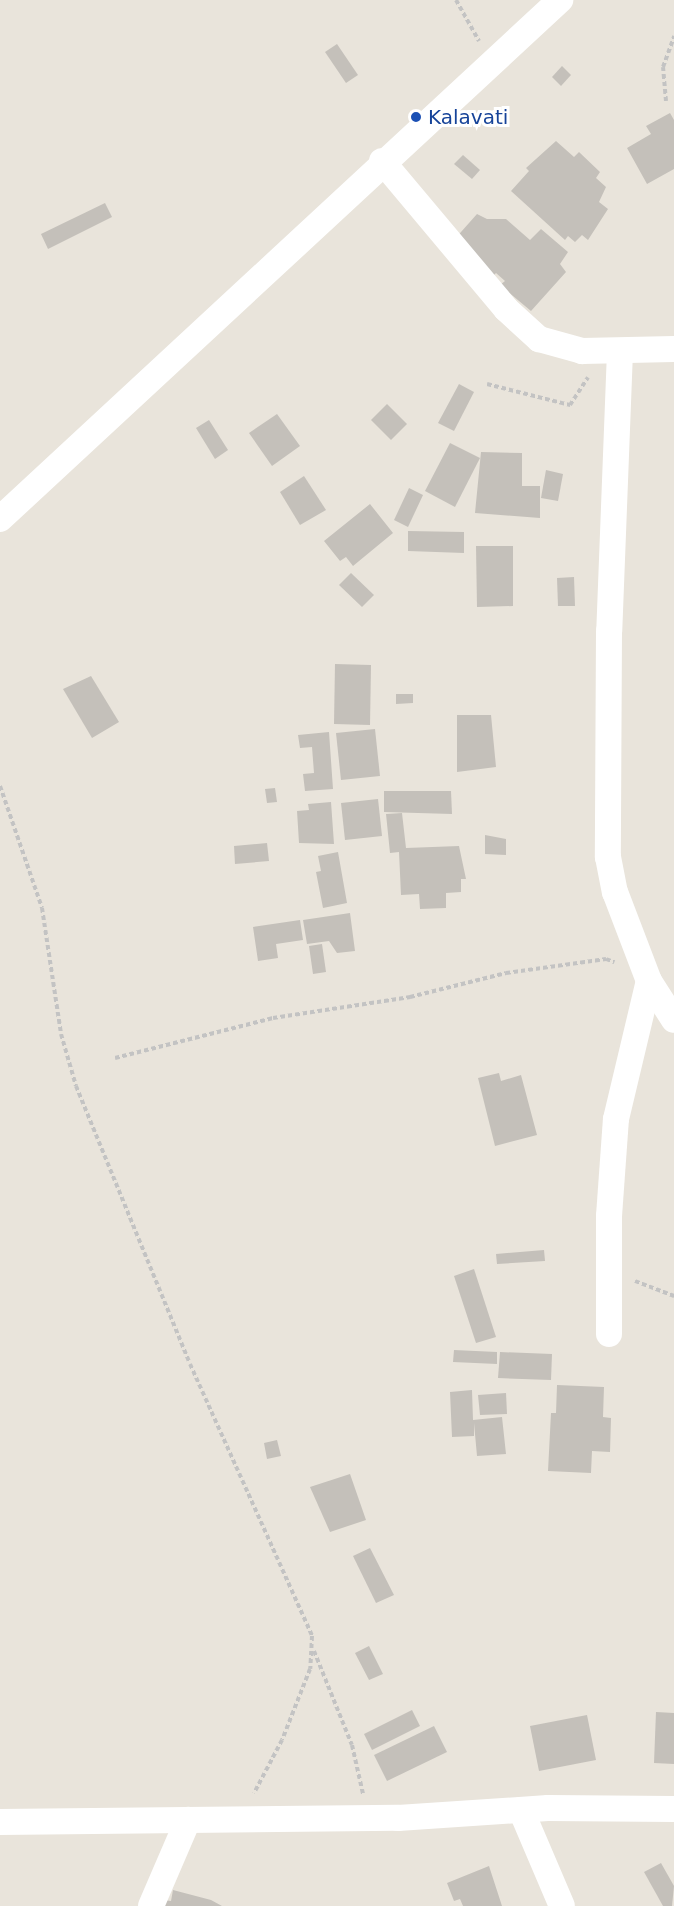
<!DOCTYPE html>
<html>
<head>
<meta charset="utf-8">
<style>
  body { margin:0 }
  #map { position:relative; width:674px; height:1906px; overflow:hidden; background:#e9e4db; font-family:"DejaVu Sans",sans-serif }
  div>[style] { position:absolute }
  .building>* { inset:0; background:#c4c0ba }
  .path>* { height:4px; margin-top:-2px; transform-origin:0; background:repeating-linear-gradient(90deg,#c3c3c3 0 4.5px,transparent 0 7.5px) }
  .street>* { height:26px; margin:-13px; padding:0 13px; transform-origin:13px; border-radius:13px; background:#fff }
  .dots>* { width:16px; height:16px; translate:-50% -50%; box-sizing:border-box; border:3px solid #fff; border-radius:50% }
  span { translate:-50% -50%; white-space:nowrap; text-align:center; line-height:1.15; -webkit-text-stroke:6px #fff; paint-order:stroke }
  .transit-label { font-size:20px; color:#164399 }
  .left { translate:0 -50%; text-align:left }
</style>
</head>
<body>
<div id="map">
  <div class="building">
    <div style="clip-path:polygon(337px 44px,358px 75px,346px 83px,325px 52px)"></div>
    <div style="clip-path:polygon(562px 66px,571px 75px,561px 86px,552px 77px)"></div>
    <div style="clip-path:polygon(670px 113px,674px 120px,674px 169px,647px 184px,627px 148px,651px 134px,646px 126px)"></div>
    <div style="clip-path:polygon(556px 141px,574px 157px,579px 152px,600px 172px,596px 178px,606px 187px,599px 202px,608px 209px,588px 240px,582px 235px,575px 242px,568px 236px,565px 240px,511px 191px,529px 171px,526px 168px)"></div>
    <div style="clip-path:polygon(463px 155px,480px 170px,472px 179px,454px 164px)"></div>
    <div style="clip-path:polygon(105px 203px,112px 217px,48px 249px,41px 234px)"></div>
    <div style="clip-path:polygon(477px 214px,487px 219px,506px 219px,530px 240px,541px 229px,568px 252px,560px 264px,566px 272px,531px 311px,500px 285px,505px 281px,496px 273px,492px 277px,453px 241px)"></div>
    <div style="clip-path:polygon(459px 384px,474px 392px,454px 431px,438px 423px)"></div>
    <div style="clip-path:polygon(387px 404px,407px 424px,391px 440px,371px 420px)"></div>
    <div style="clip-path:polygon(277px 414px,300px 446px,272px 466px,249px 433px)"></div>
    <div style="clip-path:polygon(209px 420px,228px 450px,215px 459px,196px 428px)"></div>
    <div style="clip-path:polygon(450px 443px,480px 458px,455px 507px,425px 491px)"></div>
    <div style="clip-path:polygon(481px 452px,522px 453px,522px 486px,540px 486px,540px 518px,475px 513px)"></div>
    <div style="clip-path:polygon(546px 470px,563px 474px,558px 501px,541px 498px)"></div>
    <div style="clip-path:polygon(304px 476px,326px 510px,300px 525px,280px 492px)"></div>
    <div style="clip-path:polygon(409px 488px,423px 495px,408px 527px,394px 520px)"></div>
    <div style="clip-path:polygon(370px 504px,393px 533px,353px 566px,346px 557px,340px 561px,324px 541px)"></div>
    <div style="clip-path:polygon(408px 531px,464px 532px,464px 553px,408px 551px)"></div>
    <div style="clip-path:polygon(476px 546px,513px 546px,513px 606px,477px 607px)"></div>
    <div style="clip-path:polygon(351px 573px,374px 595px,362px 607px,339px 585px)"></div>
    <div style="clip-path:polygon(574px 577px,575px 606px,558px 606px,557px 578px)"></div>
    <div style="clip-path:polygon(335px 664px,371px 665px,370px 725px,334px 724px)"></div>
    <div style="clip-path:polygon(91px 676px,119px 722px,92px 738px,63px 689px)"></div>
    <div style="clip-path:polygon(396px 694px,413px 694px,413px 703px,396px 704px)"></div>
    <div style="clip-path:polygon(457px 715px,491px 715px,496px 767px,457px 772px)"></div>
    <div style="clip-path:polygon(375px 729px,380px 776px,341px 780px,336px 733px)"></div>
    <div style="clip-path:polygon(329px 732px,333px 789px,305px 791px,303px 774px,314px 773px,312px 747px,300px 748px,298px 735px)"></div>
    <div style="clip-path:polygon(275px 788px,277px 802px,267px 803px,265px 789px)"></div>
    <div style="clip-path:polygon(384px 791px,451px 791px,452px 814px,384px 812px)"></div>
    <div style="clip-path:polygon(378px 799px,382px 836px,345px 840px,341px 803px)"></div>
    <div style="clip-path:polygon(331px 802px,334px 844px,299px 843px,297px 811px,309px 810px,308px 804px)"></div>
    <div style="clip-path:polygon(402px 813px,406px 848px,459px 846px,466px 879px,461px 879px,461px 892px,446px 893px,446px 908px,420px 909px,419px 894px,401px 895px,399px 852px,390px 853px,386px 814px)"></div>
    <div style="clip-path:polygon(485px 835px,506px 839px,506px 855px,485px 854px)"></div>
    <div style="clip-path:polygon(267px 843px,269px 861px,235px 864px,234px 846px)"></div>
    <div style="clip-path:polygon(338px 852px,347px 903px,323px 908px,316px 872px,321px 871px,318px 856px)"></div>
    <div style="clip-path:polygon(350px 913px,355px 951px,337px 953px,329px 941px,307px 944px,303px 920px)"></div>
    <div style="clip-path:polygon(300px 920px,303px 940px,276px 944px,278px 958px,258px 961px,253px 927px)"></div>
    <div style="clip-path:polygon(322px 944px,326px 972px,313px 974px,309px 946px)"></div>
    <div style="clip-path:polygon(499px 1073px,501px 1081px,521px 1075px,537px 1135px,495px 1146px,478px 1078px)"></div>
    <div style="clip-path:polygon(544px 1250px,545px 1261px,497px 1264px,496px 1254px)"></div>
    <div style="clip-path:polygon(474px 1269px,496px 1337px,476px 1343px,454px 1276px)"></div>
    <div style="clip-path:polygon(454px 1350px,497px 1352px,497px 1364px,453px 1362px)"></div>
    <div style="clip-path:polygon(500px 1352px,552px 1354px,551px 1380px,498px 1378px)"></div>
    <div style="clip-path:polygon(557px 1385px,604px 1387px,603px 1417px,611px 1418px,610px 1452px,592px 1451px,591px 1473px,548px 1471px,551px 1413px,556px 1413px)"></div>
    <div style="clip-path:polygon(472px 1390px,473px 1420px,502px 1417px,506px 1454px,477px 1456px,474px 1423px,474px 1436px,452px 1437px,450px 1392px)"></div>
    <div style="clip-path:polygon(506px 1393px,507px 1414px,480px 1415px,478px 1395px)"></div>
    <div style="clip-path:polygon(277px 1440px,281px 1456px,267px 1459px,264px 1443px)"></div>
    <div style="clip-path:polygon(350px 1474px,366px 1520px,330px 1532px,310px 1487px)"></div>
    <div style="clip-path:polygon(370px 1548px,394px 1595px,376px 1603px,353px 1556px)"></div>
    <div style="clip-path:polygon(369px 1646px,383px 1674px,369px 1680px,355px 1653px)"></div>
    <div style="clip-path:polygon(412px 1710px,420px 1726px,372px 1750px,364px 1734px)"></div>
    <div style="clip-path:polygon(656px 1712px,674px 1713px,674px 1764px,654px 1763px)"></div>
    <div style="clip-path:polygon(587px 1715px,596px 1760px,539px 1771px,530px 1726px)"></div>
    <div style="clip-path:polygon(434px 1726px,447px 1752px,387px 1781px,374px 1755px)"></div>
    <div style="clip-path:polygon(661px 1863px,674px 1886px,672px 1906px,663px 1906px,644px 1872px)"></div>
    <div style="clip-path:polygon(489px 1866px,502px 1906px,463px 1906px,460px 1899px,454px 1901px,447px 1883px)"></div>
    <div style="clip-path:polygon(173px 1890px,211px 1900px,222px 1906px,163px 1906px,164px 1900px,171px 1901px)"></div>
  </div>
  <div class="path">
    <div style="left:456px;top:0;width:47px;rotate:60.7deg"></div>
    <div style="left:666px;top:101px;width:34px;rotate:-95deg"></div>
    <div style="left:663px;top:67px;width:33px;rotate:-70deg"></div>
    <div style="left:487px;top:384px;width:86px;rotate:14.2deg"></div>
    <div style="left:570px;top:405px;width:33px;rotate:-57deg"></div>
    <div style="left:0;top:786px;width:129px;rotate:71deg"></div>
    <div style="left:42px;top:908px;width:127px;rotate:81.4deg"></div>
    <div style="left:61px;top:1034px;width:54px;rotate:73.9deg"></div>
    <div style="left:76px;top:1086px;width:300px;rotate:67.7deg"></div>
    <div style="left:190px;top:1364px;width:298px;rotate:65.8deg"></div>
    <div style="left:312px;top:1636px;width:33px;rotate:93deg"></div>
    <div style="left:310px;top:1669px;width:76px;rotate:111.5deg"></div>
    <div style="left:282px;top:1740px;width:60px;rotate:117.8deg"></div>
    <div style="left:115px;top:1058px;width:163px;rotate:-14.2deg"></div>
    <div style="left:273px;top:1018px;width:139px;rotate:-8.7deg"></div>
    <div style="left:410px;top:997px;width:99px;rotate:-14deg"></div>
    <div style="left:506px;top:973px;width:101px;rotate:-8deg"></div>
    <div style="left:606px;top:959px;width:9px;rotate:21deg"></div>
    <div style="left:635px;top:1281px;width:42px;rotate:21deg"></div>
    <div style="left:314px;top:1651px;width:101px;rotate:68deg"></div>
    <div style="left:352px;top:1745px;width:50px;rotate:77.3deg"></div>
  </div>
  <div class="street">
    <div style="left:382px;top:161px;width:193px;rotate:50deg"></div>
    <div style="left:506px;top:309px;width:45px;rotate:42.3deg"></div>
    <div style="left:539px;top:339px;width:45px;rotate:15.6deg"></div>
    <div style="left:582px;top:351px;width:92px;rotate:-1.2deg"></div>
    <div style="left:620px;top:351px;width:280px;rotate:92.2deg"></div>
    <div style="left:609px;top:631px;width:226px;rotate:90.3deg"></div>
    <div style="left:608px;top:857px;width:36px;rotate:79deg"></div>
    <div style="left:615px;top:892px;width:95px;rotate:69.1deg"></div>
    <div style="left:649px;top:981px;width:46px;rotate:57.3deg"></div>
    <div style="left:0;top:519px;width:764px;rotate:-42.82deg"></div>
    <div style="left:609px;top:1334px;width:118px;rotate:-90deg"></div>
    <div style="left:609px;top:1216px;width:97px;rotate:-85.9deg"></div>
    <div style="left:616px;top:1119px;width:142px;rotate:-76.6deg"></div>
    <div style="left:521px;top:1810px;width:104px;rotate:66.9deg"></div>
    <div style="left:0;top:1822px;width:398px;rotate:-0.6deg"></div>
    <div style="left:398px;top:1818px;width:150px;rotate:-3.8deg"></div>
    <div style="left:548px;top:1808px;width:126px;rotate:0.5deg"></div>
    <div style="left:151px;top:1906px;width:94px;rotate:-66.7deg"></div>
  </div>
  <div class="dots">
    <div style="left:416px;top:117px;background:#1a4fb4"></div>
  </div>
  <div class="transit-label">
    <span class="left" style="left:428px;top:117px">Kalavati</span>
  </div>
</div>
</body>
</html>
